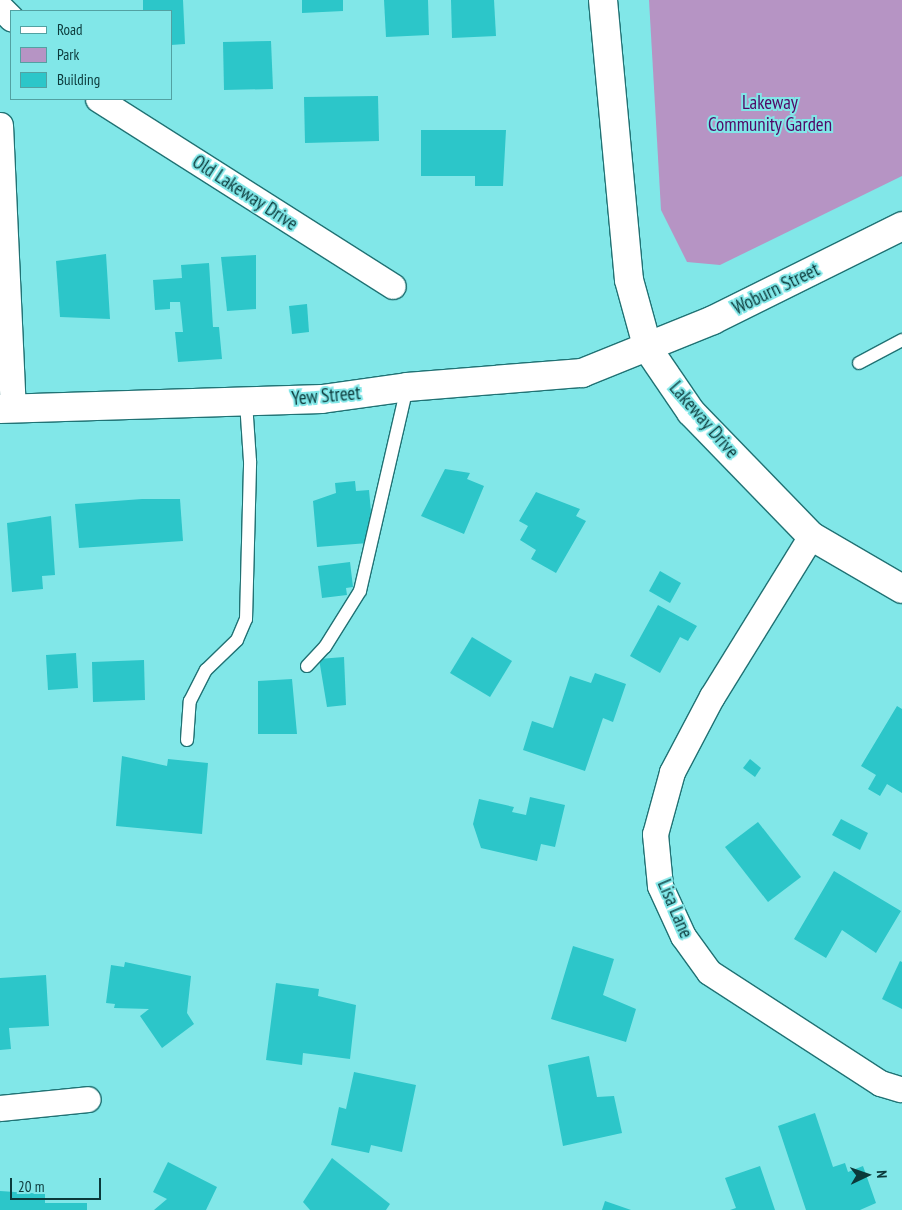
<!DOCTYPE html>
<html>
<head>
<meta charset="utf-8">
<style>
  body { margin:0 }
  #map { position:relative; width:902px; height:1210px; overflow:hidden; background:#81e7e8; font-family:"PT Sans Narrow",sans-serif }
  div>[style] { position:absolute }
  .green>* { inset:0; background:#b694c4 }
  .building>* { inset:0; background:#2cc6c9 }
  .roads { filter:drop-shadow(1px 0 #207274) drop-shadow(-1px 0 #207274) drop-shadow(0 1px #207274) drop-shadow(0 -1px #207274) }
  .lane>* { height:12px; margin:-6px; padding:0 6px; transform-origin:6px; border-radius:6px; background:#fff }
  .street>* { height:25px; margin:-12.5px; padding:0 12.5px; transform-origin:12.5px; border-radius:12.5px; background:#fff }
  .secondary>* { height:28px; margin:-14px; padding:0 14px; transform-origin:14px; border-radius:14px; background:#fff }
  span { translate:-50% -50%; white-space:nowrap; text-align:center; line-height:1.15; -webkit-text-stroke:4px #81e7e8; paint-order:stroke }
  .park-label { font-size:19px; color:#510866 }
  .street-label { font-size:19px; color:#0b393a }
  .legend { position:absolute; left:10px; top:10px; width:162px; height:90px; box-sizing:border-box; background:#81e7e8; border:1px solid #52a1a2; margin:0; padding:6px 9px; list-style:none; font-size:15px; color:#0b393a }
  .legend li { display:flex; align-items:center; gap:10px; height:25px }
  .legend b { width:25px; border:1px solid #52a1a2 }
  .north { position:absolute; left:842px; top:1150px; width:50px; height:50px; -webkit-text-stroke:4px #81e7e8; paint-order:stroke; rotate:87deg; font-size:14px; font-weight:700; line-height:20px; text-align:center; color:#0b393a }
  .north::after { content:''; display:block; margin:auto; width:18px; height:22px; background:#0b393a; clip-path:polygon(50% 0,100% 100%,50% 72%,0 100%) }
  .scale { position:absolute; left:10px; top:1178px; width:91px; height:22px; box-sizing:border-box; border:2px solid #0b393a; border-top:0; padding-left:6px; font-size:15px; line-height:18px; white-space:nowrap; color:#0b393a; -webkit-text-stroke:4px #81e7e8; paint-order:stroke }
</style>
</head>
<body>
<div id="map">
  <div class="green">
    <div style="clip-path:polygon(649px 0,902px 0,902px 176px,720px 265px,687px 262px,661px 210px)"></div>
  </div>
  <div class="building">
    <div style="clip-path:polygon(143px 0,183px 0,185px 44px,171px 45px,171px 11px,143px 11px)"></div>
    <div style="clip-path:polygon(302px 0,343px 0,343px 11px,302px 13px)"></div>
    <div style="clip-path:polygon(384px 0,428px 0,429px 35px,386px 37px)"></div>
    <div style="clip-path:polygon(451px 0,494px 0,496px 36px,452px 38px)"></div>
    <div style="clip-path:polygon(271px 41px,273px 89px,224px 90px,223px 42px)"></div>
    <div style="clip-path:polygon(378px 96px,379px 141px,305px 143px,304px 97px)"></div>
    <div style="clip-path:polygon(421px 130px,506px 130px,503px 186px,475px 186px,475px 176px,421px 176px)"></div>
    <div style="clip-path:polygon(106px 254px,110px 319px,60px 317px,56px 261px)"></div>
    <div style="clip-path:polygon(256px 255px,256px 309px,227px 311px,221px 257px)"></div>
    <div style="clip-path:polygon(209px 263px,213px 327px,219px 327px,222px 359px,178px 362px,175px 332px,183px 332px,180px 302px,170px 302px,170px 309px,155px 310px,153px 280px,182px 278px,181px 265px)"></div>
    <div style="clip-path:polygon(307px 304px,309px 332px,292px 334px,289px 306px)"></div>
    <div style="clip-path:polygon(445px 469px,470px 473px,467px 479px,484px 486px,464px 534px,421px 516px)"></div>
    <div style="clip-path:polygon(355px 481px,356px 491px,369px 490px,373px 533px,368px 543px,317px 547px,313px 501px,336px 493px,335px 483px)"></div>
    <div style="clip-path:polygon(536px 492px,580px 509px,576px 516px,586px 521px,556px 573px,531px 559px,536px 550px,520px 540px,528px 526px,519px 521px)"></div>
    <div style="clip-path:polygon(142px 499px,180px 499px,183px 541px,79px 548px,75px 504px)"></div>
    <div style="clip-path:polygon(51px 516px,55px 575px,42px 576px,43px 589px,12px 592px,7px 523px)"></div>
    <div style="clip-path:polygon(350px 562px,353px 587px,346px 588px,347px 595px,322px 598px,318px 566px)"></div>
    <div style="clip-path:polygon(660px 571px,681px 583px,670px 603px,649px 591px)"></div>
    <div style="clip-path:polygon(658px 605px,697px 626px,688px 641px,680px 637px,660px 673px,630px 656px)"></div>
    <div style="clip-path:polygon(472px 637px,512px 661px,490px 697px,450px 673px)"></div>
    <div style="clip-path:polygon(76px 653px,78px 688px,48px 690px,46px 655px)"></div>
    <div style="clip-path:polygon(344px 657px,346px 705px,327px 707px,319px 659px)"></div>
    <div style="clip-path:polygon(144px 660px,145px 700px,93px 702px,92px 662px)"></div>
    <div style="clip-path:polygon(595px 673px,626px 684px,613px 722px,603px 718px,585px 771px,523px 750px,532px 721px,553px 728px,570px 676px,591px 683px)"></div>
    <div style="clip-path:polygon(292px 679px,297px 734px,258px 734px,258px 681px)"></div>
    <div style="clip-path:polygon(897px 706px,902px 709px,902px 793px,887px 784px,880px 796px,868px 789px,876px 775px,861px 766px)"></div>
    <div style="clip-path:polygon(122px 756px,167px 766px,168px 759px,208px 763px,202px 834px,116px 826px)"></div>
    <div style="clip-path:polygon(750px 759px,761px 768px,755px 777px,743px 768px)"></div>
    <div style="clip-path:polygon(530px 797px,565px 805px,555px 847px,541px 844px,537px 861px,481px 848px,473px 824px,479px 799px,514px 807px,512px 812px,526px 815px)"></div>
    <div style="clip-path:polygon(841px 819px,868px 833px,860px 850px,832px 835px)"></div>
    <div style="clip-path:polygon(758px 822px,801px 877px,768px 902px,725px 847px)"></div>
    <div style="clip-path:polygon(834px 871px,901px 911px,876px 953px,842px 930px,826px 958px,794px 939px)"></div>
    <div style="clip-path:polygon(573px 946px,614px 959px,603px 995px,636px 1009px,626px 1042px,551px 1019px)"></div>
    <div style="clip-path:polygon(900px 961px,902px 962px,902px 1009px,882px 999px)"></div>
    <div style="clip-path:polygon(125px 962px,191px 976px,187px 1013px,194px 1024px,162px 1048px,140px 1016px,149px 1009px,114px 1008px,115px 1004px,106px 1003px,111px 965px,124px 967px)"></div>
    <div style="clip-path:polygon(46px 975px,49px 1026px,9px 1028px,11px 1049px,0 1050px,0 978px)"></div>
    <div style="clip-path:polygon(276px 983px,319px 989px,318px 996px,356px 1005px,350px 1059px,303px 1053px,302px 1065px,266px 1060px)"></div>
    <div style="clip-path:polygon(589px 1056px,597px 1097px,614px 1096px,622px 1133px,563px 1146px,548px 1065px)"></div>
    <div style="clip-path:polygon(354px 1072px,416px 1085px,402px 1152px,371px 1145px,369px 1153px,331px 1145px,339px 1107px,346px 1109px)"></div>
    <div style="clip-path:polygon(815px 1113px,833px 1167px,845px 1163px,848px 1172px,863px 1166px,876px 1203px,860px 1210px,806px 1210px,778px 1126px)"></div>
    <div style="clip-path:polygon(332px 1158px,390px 1204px,386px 1210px,310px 1210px,303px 1202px)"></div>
    <div style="clip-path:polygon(168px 1162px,217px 1187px,206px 1210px,154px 1210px,167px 1199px,153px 1192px)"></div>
    <div style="clip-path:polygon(760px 1166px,775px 1210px,730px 1210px,736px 1208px,725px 1178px)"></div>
    <div style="clip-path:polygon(0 1191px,45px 1194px,45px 1203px,87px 1203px,87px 1210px,0 1210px)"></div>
    <div style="clip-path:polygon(605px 1201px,631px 1210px,602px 1210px)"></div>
  </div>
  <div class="roads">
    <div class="lane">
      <div style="left:859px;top:363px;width:49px;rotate:-28.1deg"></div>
      <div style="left:307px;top:666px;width:26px;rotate:-47deg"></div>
      <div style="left:325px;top:647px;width:66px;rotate:-58deg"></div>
      <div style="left:360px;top:591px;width:209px;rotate:-77deg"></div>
      <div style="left:187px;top:740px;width:39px;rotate:-86deg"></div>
      <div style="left:190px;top:701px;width:35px;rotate:-63deg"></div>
      <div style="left:206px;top:670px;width:43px;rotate:-44.1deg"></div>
      <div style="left:237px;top:640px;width:23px;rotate:-67deg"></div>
      <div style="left:246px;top:619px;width:158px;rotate:-88.5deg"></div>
      <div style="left:250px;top:461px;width:59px;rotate:-93.9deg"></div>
    </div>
    <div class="street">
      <div style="left:0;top:7px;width:16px;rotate:45deg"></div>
      <div style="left:98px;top:99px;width:349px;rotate:32.4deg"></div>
      <div style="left:0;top:125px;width:283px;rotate:87.4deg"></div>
      <div style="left:811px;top:536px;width:188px;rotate:121.7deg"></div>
      <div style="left:712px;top:696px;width:86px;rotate:117.8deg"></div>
      <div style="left:672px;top:772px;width:64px;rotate:105.3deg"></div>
      <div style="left:655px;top:834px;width:52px;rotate:84.5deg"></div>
      <div style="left:660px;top:886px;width:55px;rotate:65.3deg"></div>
      <div style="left:683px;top:936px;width:44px;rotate:54.2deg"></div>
      <div style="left:709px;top:972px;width:204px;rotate:33deg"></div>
      <div style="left:880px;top:1083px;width:21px;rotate:17deg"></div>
      <div style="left:0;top:1108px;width:88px;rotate:-5.8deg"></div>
    </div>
    <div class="secondary">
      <div style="left:603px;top:0;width:281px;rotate:84.7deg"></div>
      <div style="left:629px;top:280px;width:72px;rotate:74.6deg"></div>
      <div style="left:648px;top:349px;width:76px;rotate:55.7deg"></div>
      <div style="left:691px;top:412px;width:173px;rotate:45.9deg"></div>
      <div style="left:811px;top:536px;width:105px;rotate:30.2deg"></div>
      <div style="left:0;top:409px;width:322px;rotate:-1.8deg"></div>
      <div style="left:322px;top:399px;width:86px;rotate:-8deg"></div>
      <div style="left:407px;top:387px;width:176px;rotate:-4.6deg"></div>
      <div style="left:582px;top:373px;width:141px;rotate:-22deg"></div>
      <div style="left:713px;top:320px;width:211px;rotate:-26.4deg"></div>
    </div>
  </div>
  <div class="park-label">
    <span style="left:770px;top:114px">Lakeway<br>Community Garden</span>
  </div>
  <div class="street-label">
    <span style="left:245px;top:193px;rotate:33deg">Old Lakeway Drive</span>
    <span style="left:776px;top:289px;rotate:-26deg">Woburn Street</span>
    <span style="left:326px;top:396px;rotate:-5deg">Yew Street</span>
    <span style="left:704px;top:420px;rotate:49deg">Lakeway Drive</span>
    <span style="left:675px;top:909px;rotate:67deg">Lisa Lane</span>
  </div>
  <ul class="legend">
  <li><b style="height:6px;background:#fff"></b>Road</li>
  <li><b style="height:14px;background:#b694c4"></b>Park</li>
  <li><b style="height:14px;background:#2cc6c9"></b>Building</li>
  </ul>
  <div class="north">N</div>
  <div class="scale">20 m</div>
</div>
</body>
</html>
